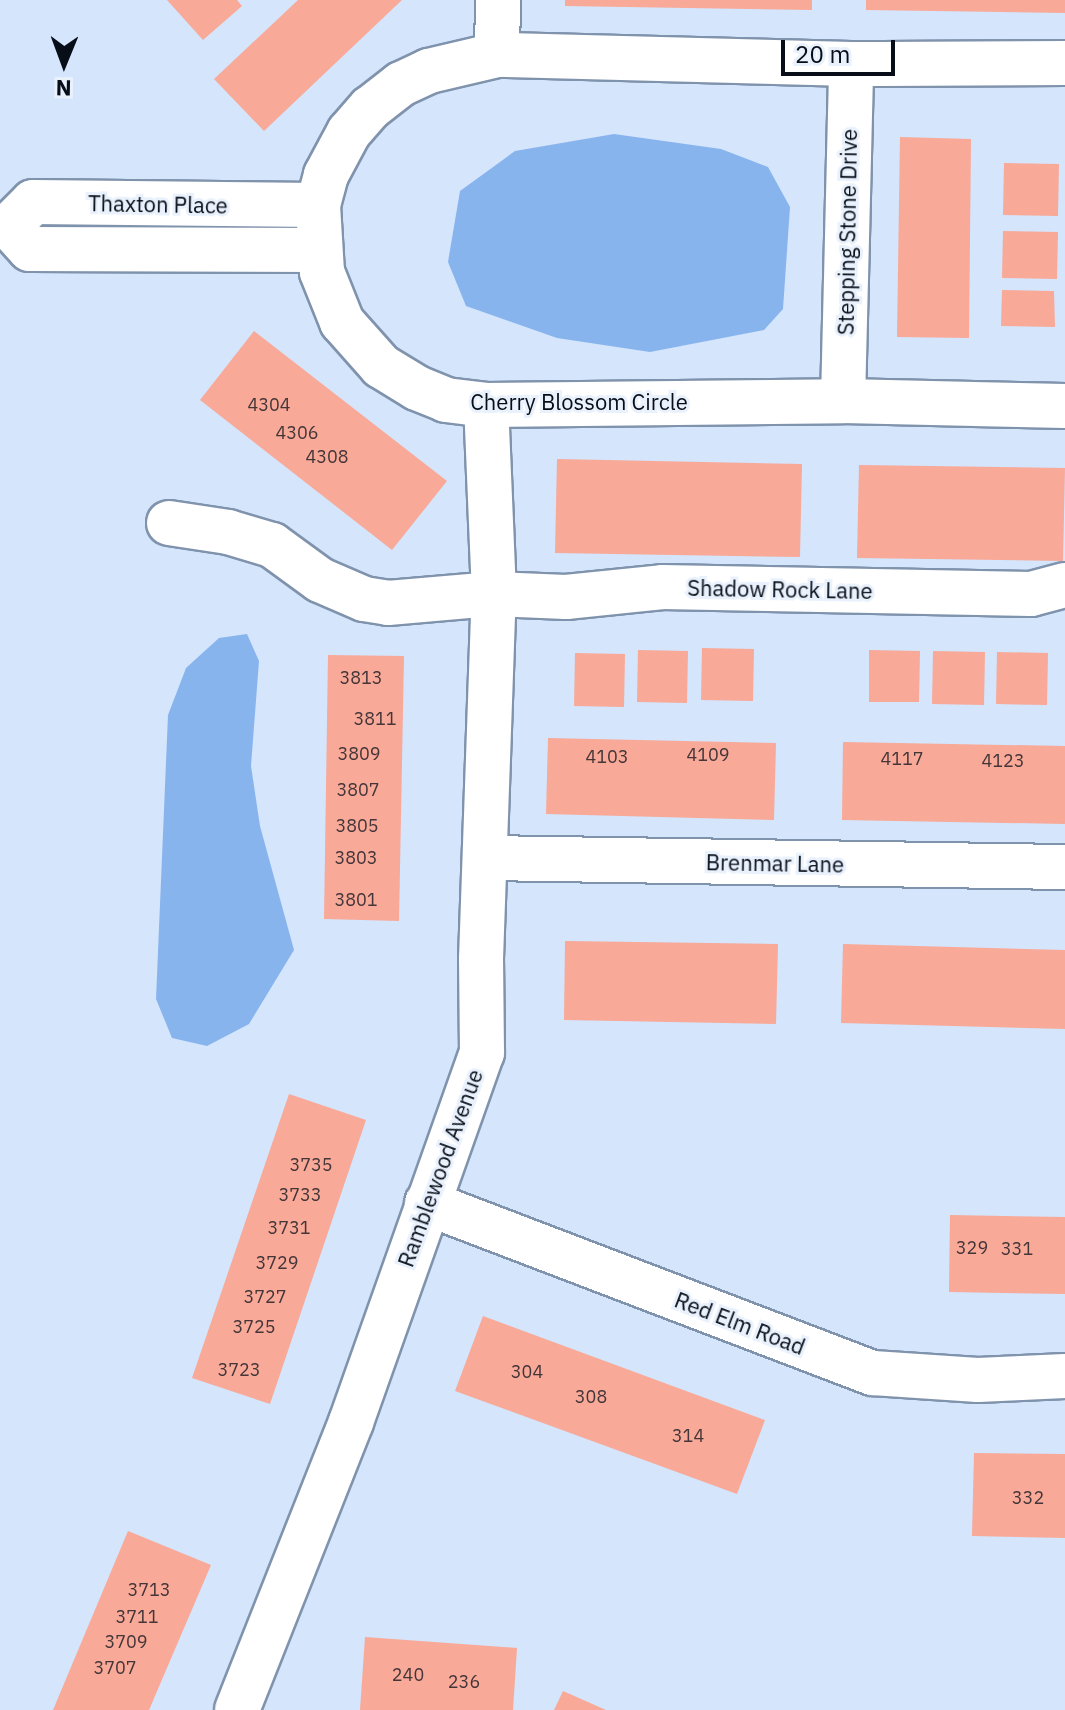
<!DOCTYPE html>
<html>
<head>
<meta charset="utf-8">
<style>
  body { margin:0 }
  #map { position:relative; width:1065px; height:1710px; overflow:hidden; background:#d4e5fc; font-family:"IBM Plex Sans",sans-serif }
  div>[style] { position:absolute }
  .forest>* { inset:0; background:#88b4ee }
  .building>* { inset:0; background:#f8a998 }
  .roads { filter:drop-shadow(2px 0 #8093ad) drop-shadow(-2px 0 #8093ad) drop-shadow(0 2px #8093ad) drop-shadow(0 -2px #8093ad) }
  .minor>* { height:44px; margin:-22px; padding:0 22px; transform-origin:22px; border-radius:22px; background:#fff }
  span { translate:-50% -50%; white-space:nowrap; text-align:center; line-height:1.15; -webkit-text-stroke:6px #e9f1fd; paint-order:stroke }
  .number-label { font-size:18px; color:#433538 }
  .number-label span { -webkit-text-stroke-width:0 }
  .street-label { font-size:22px; color:#070e18 }
  .north { position:absolute; left:24px; top:24px; width:80px; height:80px; -webkit-text-stroke:6px #e9f1fd; paint-order:stroke; rotate:181deg; font-size:22px; font-weight:700; line-height:32px; text-align:center; color:#070e18 }
  .north::after { content:''; display:block; margin:auto; width:28px; height:36px; background:#070e18; clip-path:polygon(50% 0,100% 100%,50% 72%,0 100%) }
  .scale { position:absolute; left:781px; top:40px; width:114px; height:36px; box-sizing:border-box; border:4px solid #070e18; border-top:0; padding-left:10px; font-size:24px; line-height:28px; white-space:nowrap; color:#070e18; -webkit-text-stroke:6px #e9f1fd; paint-order:stroke }
</style>
</head>
<body>
<div id="map">
  <div class="forest">
    <div style="clip-path:polygon(614px 134px,721px 149px,768px 167px,790px 207px,783px 309px,764px 330px,650px 352px,557px 338px,466px 306px,448px 262px,460px 191px,515px 151px)"></div>
    <div style="clip-path:polygon(247px 634px,259px 661px,251px 766px,260px 826px,294px 950px,249px 1024px,207px 1046px,172px 1038px,156px 999px,168px 715px,186px 668px,219px 638px)"></div>
  </div>
  <div class="building">
    <div style="clip-path:polygon(167px 0,237px 0,242px 6px,203px 40px)"></div>
    <div style="clip-path:polygon(298px 0,402px 0,264px 131px,214px 79px)"></div>
    <div style="clip-path:polygon(565px 0,812px 0,812px 10px,565px 6px)"></div>
    <div style="clip-path:polygon(866px 0,1065px 0,1065px 13px,866px 10px)"></div>
    <div style="clip-path:polygon(900px 137px,971px 139px,969px 338px,897px 337px)"></div>
    <div style="clip-path:polygon(1004px 163px,1059px 164px,1058px 216px,1003px 215px)"></div>
    <div style="clip-path:polygon(1003px 231px,1058px 232px,1057px 279px,1002px 278px)"></div>
    <div style="clip-path:polygon(1002px 290px,1054px 291px,1055px 327px,1001px 326px)"></div>
    <div style="clip-path:polygon(254px 331px,447px 481px,392px 550px,200px 400px)"></div>
    <div style="clip-path:polygon(557px 459px,802px 464px,800px 557px,555px 553px)"></div>
    <div style="clip-path:polygon(859px 465px,1065px 468px,1063px 561px,857px 558px)"></div>
    <div style="clip-path:polygon(702px 648px,754px 649px,753px 701px,701px 700px)"></div>
    <div style="clip-path:polygon(638px 650px,688px 651px,687px 703px,637px 702px)"></div>
    <div style="clip-path:polygon(869px 650px,920px 651px,919px 702px,869px 702px)"></div>
    <div style="clip-path:polygon(933px 651px,985px 652px,984px 705px,932px 704px)"></div>
    <div style="clip-path:polygon(997px 652px,1048px 653px,1047px 705px,996px 704px)"></div>
    <div style="clip-path:polygon(575px 653px,625px 654px,624px 707px,574px 706px)"></div>
    <div style="clip-path:polygon(328px 655px,404px 656px,399px 921px,324px 919px)"></div>
    <div style="clip-path:polygon(548px 738px,776px 743px,774px 820px,546px 814px)"></div>
    <div style="clip-path:polygon(843px 742px,1065px 746px,1065px 824px,842px 820px)"></div>
    <div style="clip-path:polygon(565px 941px,778px 944px,776px 1024px,564px 1020px)"></div>
    <div style="clip-path:polygon(843px 944px,1065px 950px,1065px 1029px,841px 1023px)"></div>
    <div style="clip-path:polygon(289px 1094px,366px 1120px,270px 1404px,192px 1378px)"></div>
    <div style="clip-path:polygon(950px 1215px,1065px 1217px,1065px 1294px,949px 1292px)"></div>
    <div style="clip-path:polygon(483px 1316px,765px 1420px,737px 1494px,455px 1391px)"></div>
    <div style="clip-path:polygon(974px 1453px,1065px 1454px,1065px 1538px,972px 1536px)"></div>
    <div style="clip-path:polygon(128px 1531px,211px 1565px,149px 1710px,53px 1710px)"></div>
    <div style="clip-path:polygon(365px 1637px,517px 1648px,513px 1710px,360px 1710px)"></div>
    <div style="clip-path:polygon(563px 1691px,606px 1710px,554px 1710px)"></div>
  </div>
  <div class="roads">
    <div class="minor">
      <div style="left:497px;top:55px;width:55px;rotate:-89deg"></div>
      <div style="left:1065px;top:63px;width:214px;rotate:179.7deg"></div>
      <div style="left:851px;top:64px;width:354px;rotate:-178.5deg"></div>
      <div style="left:497px;top:55px;width:70px;rotate:166.8deg"></div>
      <div style="left:429px;top:71px;width:31px;rotate:155deg"></div>
      <div style="left:401px;top:84px;width:39px;rotate:142deg"></div>
      <div style="left:370px;top:108px;width:32px;rotate:131deg"></div>
      <div style="left:349px;top:132px;width:49px;rotate:118.1deg"></div>
      <div style="left:326px;top:175px;width:31px;rotate:105deg"></div>
      <div style="left:318px;top:205px;width:67px;rotate:86.6deg"></div>
      <div style="left:322px;top:272px;width:54px;rotate:68.2deg"></div>
      <div style="left:342px;top:322px;width:59px;rotate:48.4deg"></div>
      <div style="left:381px;top:366px;width:42px;rotate:31.4deg"></div>
      <div style="left:417px;top:388px;width:31px;rotate:22deg"></div>
      <div style="left:446px;top:400px;width:40px;rotate:7.1deg"></div>
      <div style="left:486px;top:405px;width:357px;rotate:-0.6deg"></div>
      <div style="left:843px;top:401px;width:222px;rotate:1.3deg"></div>
      <div style="left:0;top:226px;width:9px"></div>
      <div style="left:9px;top:226px;width:31px;rotate:48deg"></div>
      <div style="left:30px;top:249px;width:288px;rotate:0.2deg"></div>
      <div style="left:9px;top:226px;width:34px;rotate:-45deg"></div>
      <div style="left:33px;top:202px;width:285px;rotate:0.6deg"></div>
      <div style="left:843px;top:401px;width:337px;rotate:-88.6deg"></div>
      <div style="left:169px;top:523px;width:60px;rotate:8.7deg"></div>
      <div style="left:228px;top:532px;width:46px;rotate:16.5deg"></div>
      <div style="left:272px;top:545px;width:59px;rotate:36.1deg"></div>
      <div style="left:320px;top:580px;width:48px;rotate:23.4deg"></div>
      <div style="left:364px;top:599px;width:24px;rotate:9deg"></div>
      <div style="left:388px;top:603px;width:106px;rotate:-4.9deg"></div>
      <div style="left:494px;top:594px;width:72px;rotate:2.4deg"></div>
      <div style="left:566px;top:597px;width:97px;rotate:-5.9deg"></div>
      <div style="left:662px;top:587px;width:369px;rotate:1.1deg"></div>
      <div style="left:1031px;top:594px;width:35px;rotate:-15deg"></div>
      <div style="left:485px;top:858px;width:580px;rotate:0.89deg"></div>
      <div style="left:427px;top:1203px;width:477px;rotate:20.9deg"></div>
      <div style="left:873px;top:1373px;width:105px;rotate:3.8deg"></div>
      <div style="left:978px;top:1380px;width:87px;rotate:-2.6deg"></div>
      <div style="left:237px;top:1710px;width:310px;rotate:-68.4deg"></div>
      <div style="left:351px;top:1422px;width:392px;rotate:-70.5deg"></div>
      <div style="left:482px;top:1053px;width:94px;rotate:-90.6deg"></div>
      <div style="left:481px;top:959px;width:365px;rotate:-88deg"></div>
      <div style="left:494px;top:594px;width:189px;rotate:-92.4deg"></div>
    </div>
  </div>
  <div class="number-label">
    <span style="left:269px;top:405px">4304</span>
    <span style="left:297px;top:433px">4306</span>
    <span style="left:327px;top:457px">4308</span>
    <span style="left:361px;top:678px">3813</span>
    <span style="left:375px;top:719px">3811</span>
    <span style="left:359px;top:754px">3809</span>
    <span style="left:708px;top:755px">4109</span>
    <span style="left:607px;top:757px">4103</span>
    <span style="left:902px;top:759px">4117</span>
    <span style="left:1003px;top:761px">4123</span>
    <span style="left:358px;top:790px">3807</span>
    <span style="left:357px;top:826px">3805</span>
    <span style="left:356px;top:858px">3803</span>
    <span style="left:356px;top:900px">3801</span>
    <span style="left:311px;top:1165px">3735</span>
    <span style="left:300px;top:1195px">3733</span>
    <span style="left:289px;top:1228px">3731</span>
    <span style="left:972px;top:1248px">329</span>
    <span style="left:1017px;top:1249px">331</span>
    <span style="left:277px;top:1263px">3729</span>
    <span style="left:265px;top:1297px">3727</span>
    <span style="left:254px;top:1327px">3725</span>
    <span style="left:239px;top:1370px">3723</span>
    <span style="left:527px;top:1372px">304</span>
    <span style="left:591px;top:1397px">308</span>
    <span style="left:688px;top:1436px">314</span>
    <span style="left:1028px;top:1498px">332</span>
    <span style="left:149px;top:1590px">3713</span>
    <span style="left:137px;top:1617px">3711</span>
    <span style="left:126px;top:1642px">3709</span>
    <span style="left:115px;top:1668px">3707</span>
    <span style="left:408px;top:1675px">240</span>
    <span style="left:464px;top:1682px">236</span>
  </div>
  <div class="street-label">
    <span style="left:158px;top:204px;rotate:1deg">Thaxton Place</span>
    <span style="left:847px;top:232px;rotate:-89deg">Stepping Stone Drive</span>
    <span style="left:579px;top:402px">Cherry Blossom Circle</span>
    <span style="left:780px;top:589px;rotate:1deg">Shadow Rock Lane</span>
    <span style="left:775px;top:863px;rotate:1deg">Brenmar Lane</span>
    <span style="left:440px;top:1168px;rotate:-70deg">Ramblewood Avenue</span>
    <span style="left:740px;top:1323px;rotate:21deg">Red Elm Road</span>
  </div>
  <div class="north">N</div>
  <div class="scale">20 m</div>
</div>
</body>
</html>
